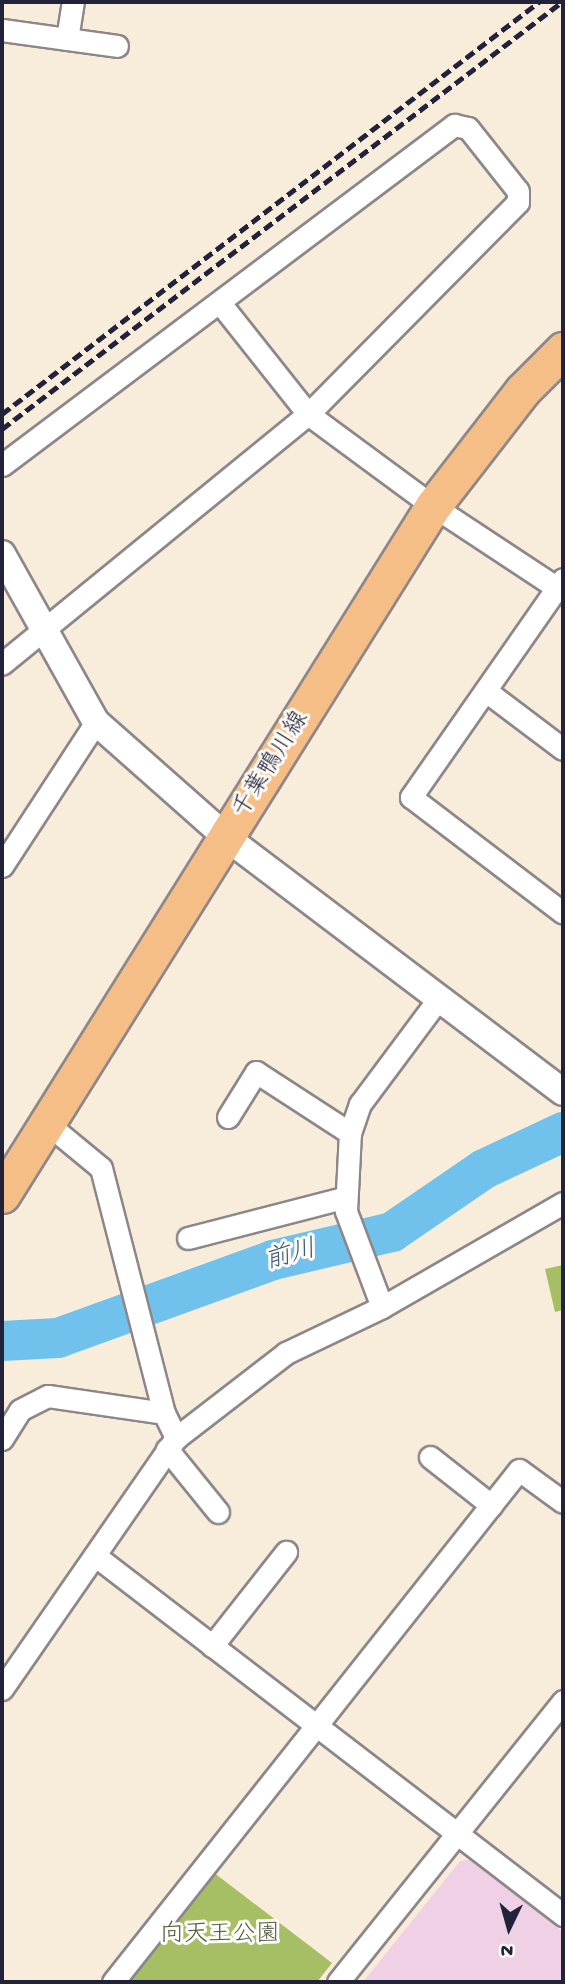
<!DOCTYPE html>
<html>
<head>
<meta charset="utf-8">
<style>
  body { margin:0 }
  #map { position:relative; width:565px; height:1984px; overflow:hidden; background:#f8ecda; font-family:"Gochi Hand","Klee One",sans-serif }
  div>[style] { position:absolute }
  .built>* { inset:0; background:#f0d0e5 }
  .green>* { inset:0; background:#a7bf64 }
  .river>* { height:40px; margin:-20px; padding:0 20px; transform-origin:20px; border-radius:20px; background:#70c2ec }
  .roads { filter:drop-shadow(2px 0 #8d878a) drop-shadow(-2px 0 #8d878a) drop-shadow(0 2px #8d878a) drop-shadow(0 -2px #8d878a) }
  .minor>* { height:21px; margin:-10.5px; padding:0 10.5px; transform-origin:10.5px; border-radius:10.5px; background:#fff }
  .tertiary>* { height:26px; margin:-13px; padding:0 13px; transform-origin:13px; border-radius:13px; background:#fff }
  .primary>* { height:35px; margin:-17.5px; padding:0 17.5px; transform-origin:17.5px; border-radius:17.5px; background:#f6be87 }
  .rail>* { height:5px; margin-top:-2.5px; transform-origin:0; background:repeating-linear-gradient(90deg,#22223b 0 10px,transparent 0 15px) }
  span { translate:-50% -50%; white-space:nowrap; text-align:center; line-height:1.15; -webkit-text-stroke:6px #fdfcf7; paint-order:stroke }
  .street-label { font-size:24px; color:#22223b }
  .park-label { font-size:24px; color:#515949 }
  .water-label { font-size:26px; color:#3d5a79; font-style:italic }
  .frame { position:absolute; inset:0; border:4px solid #22223b; pointer-events:none }
  .north { position:absolute; left:474px; top:1893px; width:70px; height:70px; -webkit-text-stroke:5px #fdfcf7; paint-order:stroke; rotate:185deg; font-size:19px; font-weight:700; line-height:28px; text-align:center; color:#22223b }
  .north::after { content:''; display:block; margin:auto; width:24px; height:32px; background:#22223b; clip-path:polygon(50% 0,100% 100%,50% 72%,0 100%) }
</style>
</head>
<body>
<div id="map">
  <div class="built">
    <div style="clip-path:polygon(471px 1859px,563px 1932px,563px 1982px,363px 1982px,460px 1861px)"></div>
  </div>
  <div class="green">
    <div style="clip-path:polygon(563px 1265px,563px 1310px,555px 1312px,545px 1269px)"></div>
    <div style="clip-path:polygon(213px 1872px,332px 1963px,317px 1982px,126px 1982px)"></div>
  </div>
  <div class="river">
    <div style="left:2px;top:1341px;width:56px;rotate:-3.1deg"></div>
    <div style="left:58px;top:1338px;width:229px;rotate:-19.9deg"></div>
    <div style="left:273px;top:1260px;width:122px;rotate:-13.2deg"></div>
    <div style="left:392px;top:1232px;width:112px;rotate:-34.4deg"></div>
    <div style="left:484px;top:1169px;width:87px;rotate:-25.1deg"></div>
  </div>
  <div class="roads">
    <div class="minor">
      <div style="left:2px;top:30px;width:116px;rotate:7.9deg"></div>
      <div style="left:67px;top:39px;width:37px;rotate:-81deg"></div>
      <div style="left:220px;top:303px;width:142px;rotate:51.6deg"></div>
      <div style="left:308px;top:414px;width:155px;rotate:36.4deg"></div>
      <div style="left:433px;top:506px;width:147px;rotate:33.4deg"></div>
      <div style="left:2px;top:465px;width:566px;rotate:-36.95deg"></div>
      <div style="left:454px;top:125px;width:14px;rotate:12deg"></div>
      <div style="left:468px;top:128px;width:80px;rotate:51.6deg"></div>
      <div style="left:518px;top:191px;width:11px;rotate:90deg"></div>
      <div style="left:518px;top:202px;width:298px;rotate:134.7deg"></div>
      <div style="left:308px;top:414px;width:395px;rotate:140.8deg"></div>
      <div style="left:563px;top:579px;width:266px;rotate:124.9deg"></div>
      <div style="left:411px;top:797px;width:191px;rotate:37.3deg"></div>
      <div style="left:486px;top:691px;width:96px;rotate:37deg"></div>
      <div style="left:2px;top:866px;width:172px;rotate:-56.9deg"></div>
      <div style="left:228px;top:1117px;width:53px;rotate:-58.1deg"></div>
      <div style="left:256px;top:1072px;width:112px;rotate:33deg"></div>
      <div style="left:49px;top:1125px;width:67px;rotate:39.6deg"></div>
      <div style="left:101px;top:1168px;width:253px;rotate:75.6deg"></div>
      <div style="left:164px;top:1413px;width:28px;rotate:64deg"></div>
      <div style="left:188px;top:1238px;width:163px;rotate:-14.5deg"></div>
      <div style="left:382px;top:1307px;width:103px;rotate:-110.6deg"></div>
      <div style="left:346px;top:1211px;width:78px;rotate:-87.1deg"></div>
      <div style="left:350px;top:1133px;width:31px;rotate:-71deg"></div>
      <div style="left:360px;top:1104px;width:132px;rotate:-53.3deg"></div>
      <div style="left:2px;top:1439px;width:34px;rotate:-58deg"></div>
      <div style="left:20px;top:1410px;width:31px;rotate:-27deg"></div>
      <div style="left:48px;top:1396px;width:117px;rotate:8.3deg"></div>
      <div style="left:167px;top:1449px;width:81px;rotate:51deg"></div>
      <div style="left:430px;top:1457px;width:78px;rotate:38.2deg"></div>
      <div style="left:97px;top:1557px;width:588px;rotate:37.53deg"></div>
      <div style="left:212px;top:1646px;width:120px;rotate:-51.8deg"></div>
      <div style="left:2px;top:1689px;width:305px;rotate:-55.3deg"></div>
      <div style="left:176px;top:1438px;width:139px;rotate:-37.7deg"></div>
      <div style="left:286px;top:1353px;width:106px;rotate:-25.6deg"></div>
      <div style="left:382px;top:1307px;width:209px;rotate:-29.9deg"></div>
      <div style="left:113px;top:1982px;width:653px;rotate:-51.59deg"></div>
      <div style="left:519px;top:1470px;width:54px;rotate:36deg"></div>
      <div style="left:338px;top:1982px;width:360px;rotate:-51.3deg"></div>
    </div>
    <div class="tertiary">
      <div style="left:2px;top:554px;width:193px;rotate:60.8deg"></div>
      <div style="left:96px;top:722px;width:175px;rotate:41.5deg"></div>
      <div style="left:227px;top:838px;width:421px;rotate:37.1deg"></div>
    </div>
    <div class="primary">
      <div style="left:2px;top:1195px;width:813px;rotate:-57.97deg"></div>
      <div style="left:433px;top:506px;width:147px;rotate:-52.2deg"></div>
      <div style="left:523px;top:390px;width:57px;rotate:-45deg"></div>
    </div>
  </div>
  <div class="rail">
    <div style="left:2px;top:414px;width:677px;rotate:-37.5deg"></div>
    <div style="left:2px;top:429px;width:704px;rotate:-37.33deg"></div>
  </div>
  <div class="street-label">
    <span style="left:272px;top:765px;rotate:-58deg">千葉鴨川線</span>
  </div>
  <div class="park-label">
    <span style="left:220px;top:1936px">向天王公園</span>
  </div>
  <div class="water-label">
    <span style="left:291px;top:1257px;rotate:-15deg">前川</span>
  </div>
  <div class="frame"></div>
  <div class="north">N</div>
</div>
</body>
</html>
